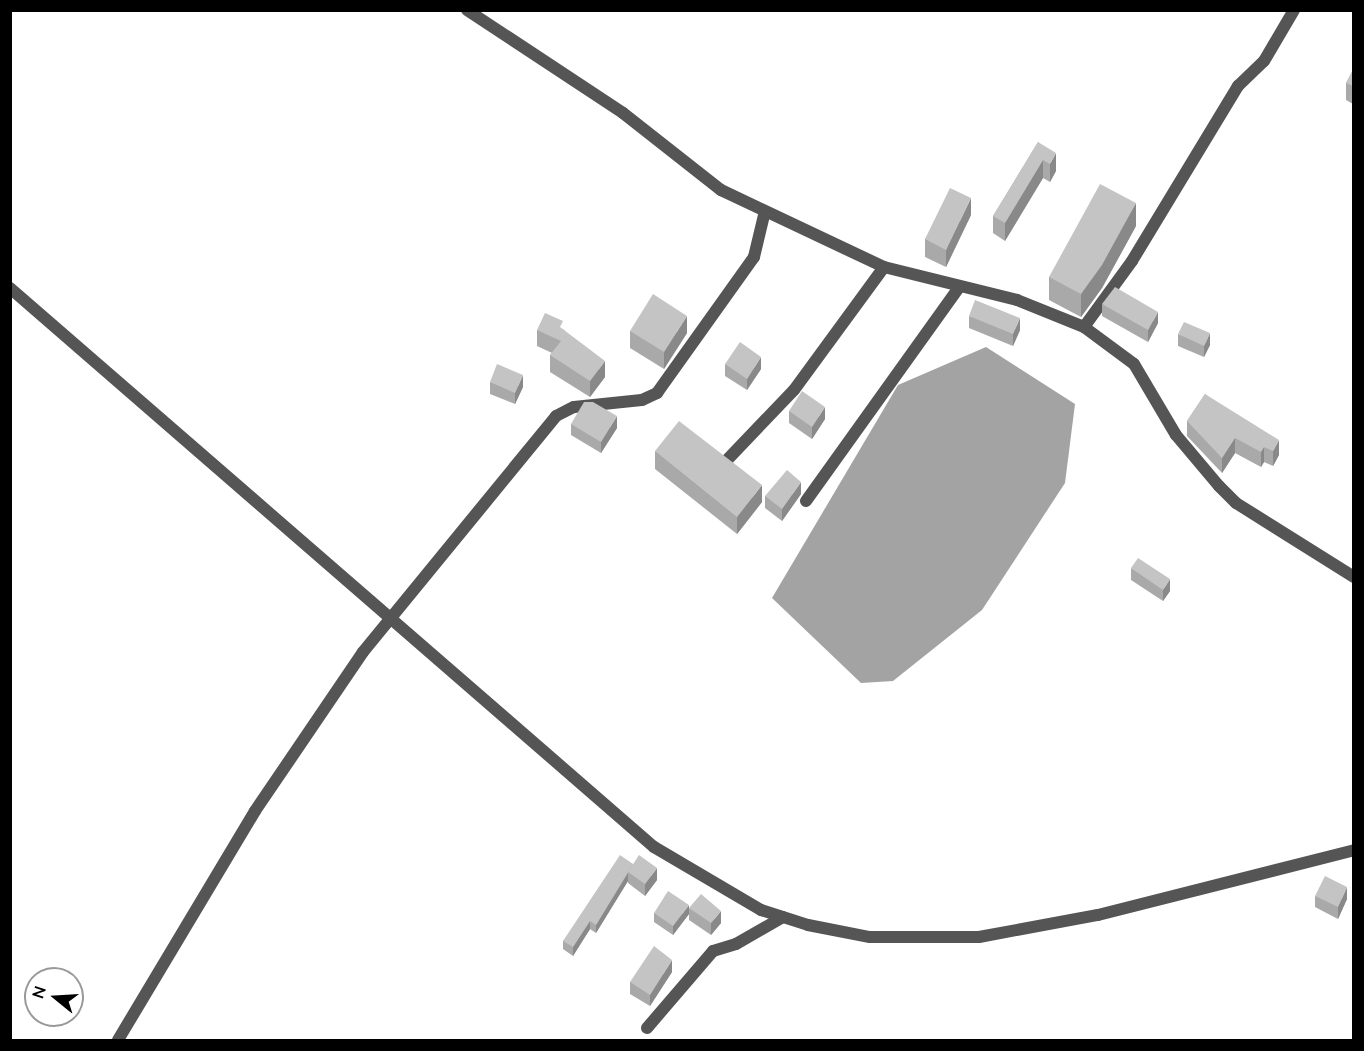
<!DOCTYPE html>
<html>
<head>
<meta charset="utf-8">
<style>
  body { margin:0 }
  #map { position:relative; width:1364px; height:1051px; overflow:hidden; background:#fff; font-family:Mulish,sans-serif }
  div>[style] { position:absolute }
  .water>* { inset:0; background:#a3a3a3 }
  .street>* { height:12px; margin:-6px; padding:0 6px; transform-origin:6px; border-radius:6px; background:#555 }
  .wall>* { inset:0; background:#a9a9a9 }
  .shaded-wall>* { inset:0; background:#898989 }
  .building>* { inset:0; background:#c4c4c4 }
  span { translate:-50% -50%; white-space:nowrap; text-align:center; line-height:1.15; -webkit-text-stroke:6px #fff; paint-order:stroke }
  .frame { position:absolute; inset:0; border:12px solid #000; pointer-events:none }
  .north { position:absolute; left:24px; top:967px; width:60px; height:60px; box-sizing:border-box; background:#fff; border:2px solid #999; border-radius:50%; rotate:288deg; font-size:16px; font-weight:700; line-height:24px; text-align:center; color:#000 }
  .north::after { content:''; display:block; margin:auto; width:21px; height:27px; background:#000; clip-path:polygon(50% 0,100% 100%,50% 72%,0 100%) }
</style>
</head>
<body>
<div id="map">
  <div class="water">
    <div style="clip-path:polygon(986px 347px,1075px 404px,1065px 483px,982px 610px,893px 681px,861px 683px,772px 598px,898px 385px)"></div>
  </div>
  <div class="street">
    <div style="left:467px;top:10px;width:187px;rotate:33.4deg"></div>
    <div style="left:623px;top:113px;width:125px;rotate:38.2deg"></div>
    <div style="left:721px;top:190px;width:180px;rotate:25.3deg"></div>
    <div style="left:884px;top:267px;width:137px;rotate:13.9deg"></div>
    <div style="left:1017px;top:300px;width:72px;rotate:21.9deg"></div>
    <div style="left:1084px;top:327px;width:62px;rotate:36.5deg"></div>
    <div style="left:1134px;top:364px;width:82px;rotate:59.4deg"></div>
    <div style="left:1176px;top:435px;width:67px;rotate:49.9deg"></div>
    <div style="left:1219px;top:486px;width:24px;rotate:45deg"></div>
    <div style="left:1236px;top:503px;width:139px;rotate:32.1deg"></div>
    <div style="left:10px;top:288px;width:853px;rotate:40.96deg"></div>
    <div style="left:654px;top:847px;width:124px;rotate:30.5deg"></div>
    <div style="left:761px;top:910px;width:49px;rotate:17.7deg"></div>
    <div style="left:808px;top:925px;width:63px;rotate:11deg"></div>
    <div style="left:870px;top:937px;width:109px"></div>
    <div style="left:979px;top:937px;width:121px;rotate:-10.5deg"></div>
    <div style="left:1098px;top:915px;width:264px;rotate:-14.2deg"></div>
    <div style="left:1084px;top:327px;width:82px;rotate:-54deg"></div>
    <div style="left:1132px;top:261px;width:205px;rotate:-58.8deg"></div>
    <div style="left:1238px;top:86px;width:36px;rotate:-44deg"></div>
    <div style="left:1264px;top:61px;width:59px;rotate:-59.5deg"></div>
    <div style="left:727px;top:460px;width:97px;rotate:-46.3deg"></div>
    <div style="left:794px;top:390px;width:152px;rotate:-53.8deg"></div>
    <div style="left:806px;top:501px;width:263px;rotate:-54.4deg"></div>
    <div style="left:647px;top:1028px;width:101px;rotate:-49.4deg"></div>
    <div style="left:713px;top:951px;width:24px;rotate:-17deg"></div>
    <div style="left:736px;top:944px;width:54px;rotate:-29.9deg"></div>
    <div style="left:118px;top:1040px;width:267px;rotate:-59.1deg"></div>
    <div style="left:255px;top:811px;width:192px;rotate:-55.8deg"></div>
    <div style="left:363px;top:652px;width:305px;rotate:-50.7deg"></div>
    <div style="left:556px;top:416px;width:20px;rotate:-27deg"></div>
    <div style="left:574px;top:407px;width:68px;rotate:-5.9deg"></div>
    <div style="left:642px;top:400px;width:17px;rotate:-25deg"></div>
    <div style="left:657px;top:393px;width:167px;rotate:-54.5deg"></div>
    <div style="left:754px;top:257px;width:47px;rotate:-76.6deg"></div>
  </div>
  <div class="wall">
    <div style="clip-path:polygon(1353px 70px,1353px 104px,1346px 100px,1346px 83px)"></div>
    <div style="clip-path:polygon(1038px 142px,1056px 171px,1050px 182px,1043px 178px,1005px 241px,993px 233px,993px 216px)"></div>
    <div style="clip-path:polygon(971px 215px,946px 267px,925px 257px,925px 239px)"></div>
    <div style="clip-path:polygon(1136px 226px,1102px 288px,1081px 317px,1049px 300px,1049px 277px)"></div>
    <div style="clip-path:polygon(1102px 304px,1158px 323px,1148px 342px,1102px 316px)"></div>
    <div style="clip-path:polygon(969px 316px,1020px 330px,1013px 346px,969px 328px)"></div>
    <div style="clip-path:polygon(563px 329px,605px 377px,590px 397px,550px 372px,550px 355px,552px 353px,537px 346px,537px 330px)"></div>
    <div style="clip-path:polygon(630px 331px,687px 333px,664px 369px,630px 348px)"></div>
    <div style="clip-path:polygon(1178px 334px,1210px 345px,1204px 357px,1178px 346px)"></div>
    <div style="clip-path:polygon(725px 364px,761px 369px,747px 390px,725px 376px)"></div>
    <div style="clip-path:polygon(490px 382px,523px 387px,515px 404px,490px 394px)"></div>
    <div style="clip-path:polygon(1205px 394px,1279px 455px,1273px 466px,1264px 462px,1261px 467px,1235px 453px,1222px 473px,1187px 436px,1187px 421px)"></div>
    <div style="clip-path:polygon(789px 411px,825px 419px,812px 439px,789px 423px)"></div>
    <div style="clip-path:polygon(571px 424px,617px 428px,601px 453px,571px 435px)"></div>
    <div style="clip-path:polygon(655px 451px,762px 502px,737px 534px,655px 469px)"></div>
    <div style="clip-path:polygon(801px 494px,782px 521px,765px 508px,765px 496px)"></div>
    <div style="clip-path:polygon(1131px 568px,1170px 591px,1163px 601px,1131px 580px)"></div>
    <div style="clip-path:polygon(633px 864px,657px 880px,645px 896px,628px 883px,628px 881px,596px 933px,590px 929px,573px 956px,563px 949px,563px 941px)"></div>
    <div style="clip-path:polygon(1315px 896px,1347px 899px,1338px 919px,1315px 907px)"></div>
    <div style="clip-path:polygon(689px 908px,721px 923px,711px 935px,689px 920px)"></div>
    <div style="clip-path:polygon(654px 913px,689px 914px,673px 935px,654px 922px)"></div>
    <div style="clip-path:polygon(672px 972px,650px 1006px,630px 994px,630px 982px)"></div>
  </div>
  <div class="shaded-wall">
    <div style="clip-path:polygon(1056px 153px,1056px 171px,1050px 182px,1050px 164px)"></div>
    <div style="clip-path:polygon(1043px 160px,1043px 178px,1005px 241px,1005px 223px)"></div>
    <div style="clip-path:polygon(971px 198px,971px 215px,946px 267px,946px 250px)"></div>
    <div style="clip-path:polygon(1136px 203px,1136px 226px,1102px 288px,1081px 317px,1081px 294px)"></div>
    <div style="clip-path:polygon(1158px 312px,1158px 323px,1148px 342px,1148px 330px)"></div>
    <div style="clip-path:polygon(687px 316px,687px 333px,664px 369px,664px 352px)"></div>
    <div style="clip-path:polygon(1020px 318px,1020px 330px,1013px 346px,1013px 334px)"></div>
    <div style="clip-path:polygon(1210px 333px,1210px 345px,1204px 357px,1204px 346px)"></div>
    <div style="clip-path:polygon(761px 357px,761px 369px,747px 390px,747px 379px)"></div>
    <div style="clip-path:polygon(605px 361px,605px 377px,590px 397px,590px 381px)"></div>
    <div style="clip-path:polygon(523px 375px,523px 387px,515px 404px,515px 393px)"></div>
    <div style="clip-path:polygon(825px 407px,825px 419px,812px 439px,812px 427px)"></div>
    <div style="clip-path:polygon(617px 416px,617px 428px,601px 453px,601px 442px)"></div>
    <div style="clip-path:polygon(1235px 438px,1235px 453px,1222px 473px,1222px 458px)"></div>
    <div style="clip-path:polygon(1279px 440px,1279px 455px,1273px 466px,1273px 451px)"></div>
    <div style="clip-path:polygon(1264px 447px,1264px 462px,1261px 467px,1261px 452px)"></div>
    <div style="clip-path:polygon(801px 482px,801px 494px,782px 521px,782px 509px)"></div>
    <div style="clip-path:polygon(762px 485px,762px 502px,737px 534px,737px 517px)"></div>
    <div style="clip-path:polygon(1170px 579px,1170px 591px,1163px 601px,1163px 590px)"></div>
    <div style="clip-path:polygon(657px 868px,657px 880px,645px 896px,645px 884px)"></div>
    <div style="clip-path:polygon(628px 873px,628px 881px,596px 933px,596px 925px)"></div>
    <div style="clip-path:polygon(1347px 887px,1347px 899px,1338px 919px,1338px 907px)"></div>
    <div style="clip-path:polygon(689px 905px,689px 914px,673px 935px,673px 926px)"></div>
    <div style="clip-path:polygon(721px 911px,721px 923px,711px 935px,711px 923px)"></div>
    <div style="clip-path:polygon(590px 921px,590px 929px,573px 956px,573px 947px)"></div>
    <div style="clip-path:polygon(672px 960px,672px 972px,650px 1006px,650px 995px)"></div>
  </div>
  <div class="building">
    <div style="clip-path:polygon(1353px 70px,1353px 86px,1346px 83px)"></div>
    <div style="clip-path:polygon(1038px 142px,1056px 153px,1050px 164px,1043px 160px,1005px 223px,993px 216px)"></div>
    <div style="clip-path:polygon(1100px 184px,1136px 203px,1102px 265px,1081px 294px,1049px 277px)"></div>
    <div style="clip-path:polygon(950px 188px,971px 198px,946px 250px,925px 239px)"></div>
    <div style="clip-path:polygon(1115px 287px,1158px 312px,1148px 330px,1102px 304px)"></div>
    <div style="clip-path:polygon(653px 294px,687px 316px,664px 352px,630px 331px)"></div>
    <div style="clip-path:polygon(975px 300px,1020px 318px,1013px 334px,969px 316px)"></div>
    <div style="clip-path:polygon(545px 313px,563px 321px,560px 327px,605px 361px,590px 381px,550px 355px,561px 341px,537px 330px)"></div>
    <div style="clip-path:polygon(1184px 322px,1210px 333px,1204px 346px,1178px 334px)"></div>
    <div style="clip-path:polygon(740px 342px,761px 357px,747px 379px,725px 364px)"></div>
    <div style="clip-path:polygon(497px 364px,523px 375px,515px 393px,490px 382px)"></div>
    <div style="clip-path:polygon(802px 391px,825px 407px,812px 427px,789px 411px)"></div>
    <div style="clip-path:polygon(1205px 394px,1279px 440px,1273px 451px,1264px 447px,1261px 452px,1235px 438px,1222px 458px,1187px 421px)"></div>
    <div style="clip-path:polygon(584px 402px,593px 402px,617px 416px,601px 442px,571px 424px)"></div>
    <div style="clip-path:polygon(679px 421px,762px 485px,737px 517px,655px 451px)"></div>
    <div style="clip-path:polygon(787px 470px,801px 482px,782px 509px,765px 496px)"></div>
    <div style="clip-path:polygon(1138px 558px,1170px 579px,1163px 590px,1131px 568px)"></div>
    <div style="clip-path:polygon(620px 855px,633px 864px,596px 925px,590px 921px,573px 947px,563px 941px)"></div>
    <div style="clip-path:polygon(639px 855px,657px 868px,645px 884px,628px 872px)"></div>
    <div style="clip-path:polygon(1325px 876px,1347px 887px,1338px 907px,1315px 896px)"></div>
    <div style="clip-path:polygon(668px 891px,689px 905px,673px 926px,654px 913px)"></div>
    <div style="clip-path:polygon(701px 894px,721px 911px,711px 923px,689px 908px)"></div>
    <div style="clip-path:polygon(654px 946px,672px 960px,650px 995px,630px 982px)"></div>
  </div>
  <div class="frame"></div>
  <div class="north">N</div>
</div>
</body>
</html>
